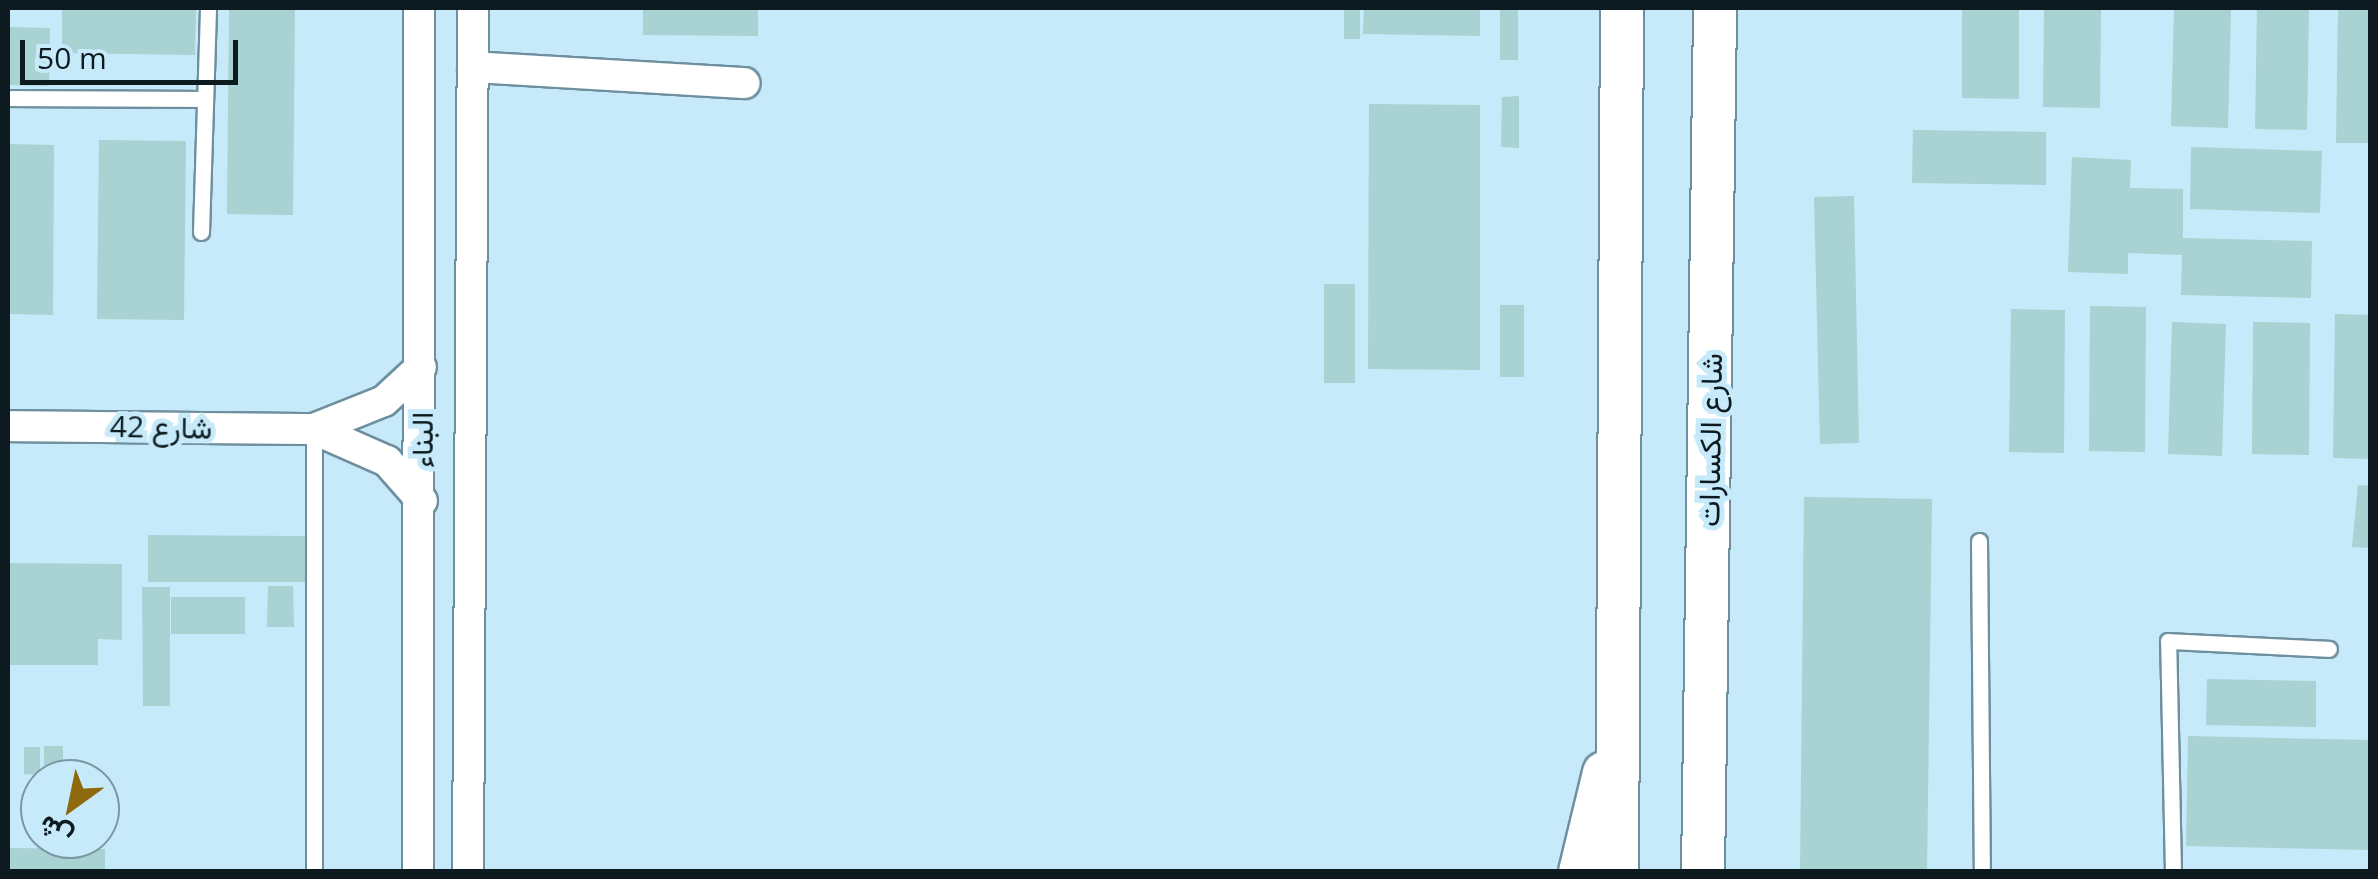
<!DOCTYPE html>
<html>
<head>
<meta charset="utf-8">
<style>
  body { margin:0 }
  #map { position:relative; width:2378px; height:879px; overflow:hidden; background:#c6eaf9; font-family:"Open Sans",Vazirmatn,sans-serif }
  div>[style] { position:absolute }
  .building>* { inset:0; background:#a9d2d2 }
  .roads { filter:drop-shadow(2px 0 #6e909e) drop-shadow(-2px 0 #6e909e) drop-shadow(0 2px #6e909e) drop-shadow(0 -2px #6e909e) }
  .lane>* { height:15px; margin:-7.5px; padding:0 7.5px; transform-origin:7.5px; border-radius:7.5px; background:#fff }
  .street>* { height:30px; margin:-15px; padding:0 15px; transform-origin:15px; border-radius:15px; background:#fff }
  .secondary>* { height:42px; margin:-21px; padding:0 21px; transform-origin:21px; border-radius:21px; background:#fff }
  span { translate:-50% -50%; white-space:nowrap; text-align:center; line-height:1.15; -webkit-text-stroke:10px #c6eaf9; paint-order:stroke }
  .street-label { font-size:30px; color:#0d1b20 }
  .frame { position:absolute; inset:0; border:10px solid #0d1b20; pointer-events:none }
  .north { position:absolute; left:20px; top:759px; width:100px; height:100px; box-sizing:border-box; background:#c6eaf9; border:2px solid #7c97a2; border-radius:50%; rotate:213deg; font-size:28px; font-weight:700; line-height:40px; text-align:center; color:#0d1b20 }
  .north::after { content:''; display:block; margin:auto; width:35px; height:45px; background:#8e690d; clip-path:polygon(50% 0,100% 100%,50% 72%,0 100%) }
  .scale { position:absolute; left:20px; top:40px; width:218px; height:45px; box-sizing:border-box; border:5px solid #0d1b20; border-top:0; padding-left:12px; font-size:30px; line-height:35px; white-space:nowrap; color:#0d1b20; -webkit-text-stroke:8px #c6eaf9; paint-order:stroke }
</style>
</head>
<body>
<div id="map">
  <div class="building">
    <div style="clip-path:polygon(62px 8px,196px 8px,195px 55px,62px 53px)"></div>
    <div style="clip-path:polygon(229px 8px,295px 8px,293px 215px,227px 214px)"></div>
    <div style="clip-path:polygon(643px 8px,758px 8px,758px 36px,643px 35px)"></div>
    <div style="clip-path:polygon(1344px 8px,1360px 8px,1360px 39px,1344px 39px)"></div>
    <div style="clip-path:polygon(1364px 8px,1480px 8px,1480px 36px,1363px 34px)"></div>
    <div style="clip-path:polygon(1500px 8px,1518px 8px,1518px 60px,1500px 60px)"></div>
    <div style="clip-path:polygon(1962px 8px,2019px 8px,2019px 99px,1962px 98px)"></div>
    <div style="clip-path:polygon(2044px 8px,2101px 8px,2100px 108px,2043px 107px)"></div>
    <div style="clip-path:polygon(2174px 8px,2231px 8px,2228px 128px,2171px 126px)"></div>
    <div style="clip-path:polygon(2257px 8px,2309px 8px,2307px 130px,2255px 129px)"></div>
    <div style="clip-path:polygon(2338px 8px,2370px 8px,2370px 143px,2336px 143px)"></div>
    <div style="clip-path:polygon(8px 27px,50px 28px,49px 86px,8px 85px)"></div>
    <div style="clip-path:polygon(1519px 96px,1519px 148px,1501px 147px,1502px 97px)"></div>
    <div style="clip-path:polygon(1369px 104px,1480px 105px,1480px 370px,1368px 369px)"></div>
    <div style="clip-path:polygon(1913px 130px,2046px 132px,2046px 185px,1912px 183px)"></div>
    <div style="clip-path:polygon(99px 140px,186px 141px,184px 320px,97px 319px)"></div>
    <div style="clip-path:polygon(8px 144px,54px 145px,53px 315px,8px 314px)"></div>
    <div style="clip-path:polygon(2191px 147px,2322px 151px,2320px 213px,2190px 209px)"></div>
    <div style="clip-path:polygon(2072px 157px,2131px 160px,2130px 188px,2183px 189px,2183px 238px,2312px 241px,2311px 298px,2181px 295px,2182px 255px,2128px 253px,2128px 274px,2068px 272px)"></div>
    <div style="clip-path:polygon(1854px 196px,1859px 443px,1820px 444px,1814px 197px)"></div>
    <div style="clip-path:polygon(1324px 284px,1355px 284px,1355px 383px,1324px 383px)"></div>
    <div style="clip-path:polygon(1500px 305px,1524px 305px,1524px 377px,1500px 377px)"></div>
    <div style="clip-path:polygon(2090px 306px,2146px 307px,2145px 452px,2089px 451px)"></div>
    <div style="clip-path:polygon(2011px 309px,2065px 310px,2064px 453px,2009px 452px)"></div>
    <div style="clip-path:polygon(2335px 314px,2370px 315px,2370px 459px,2333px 458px)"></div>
    <div style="clip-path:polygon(2172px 322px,2226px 324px,2222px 456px,2168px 454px)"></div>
    <div style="clip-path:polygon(2253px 322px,2310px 323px,2309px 455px,2252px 454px)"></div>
    <div style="clip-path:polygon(2358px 485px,2370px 486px,2370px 548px,2352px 547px)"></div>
    <div style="clip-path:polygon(1804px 497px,1932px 499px,1927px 872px,1800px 872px)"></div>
    <div style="clip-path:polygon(148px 535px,306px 536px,306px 582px,148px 582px)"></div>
    <div style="clip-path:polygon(8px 563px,122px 564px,122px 640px,98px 639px,98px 665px,8px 665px)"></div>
    <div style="clip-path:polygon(268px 586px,293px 586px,294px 627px,267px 627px)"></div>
    <div style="clip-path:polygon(142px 587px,170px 587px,170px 706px,143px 706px)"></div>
    <div style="clip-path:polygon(171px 597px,245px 597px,245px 634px,171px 634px)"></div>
    <div style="clip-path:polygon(2207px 679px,2316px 681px,2316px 727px,2206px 725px)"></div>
    <div style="clip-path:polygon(2188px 736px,2370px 740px,2370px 850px,2186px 846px)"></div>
    <div style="clip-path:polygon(44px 746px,63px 746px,63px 777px,44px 777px)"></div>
    <div style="clip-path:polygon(24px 747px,40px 747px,40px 775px,24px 774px)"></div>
    <div style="clip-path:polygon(8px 848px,105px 849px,105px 872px,8px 872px)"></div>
  </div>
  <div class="roads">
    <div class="lane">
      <div style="left:8px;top:98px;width:197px;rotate:0.3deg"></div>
      <div style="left:201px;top:232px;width:224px;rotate:-88.2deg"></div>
      <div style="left:314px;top:429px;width:443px;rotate:90deg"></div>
      <div style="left:1979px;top:541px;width:331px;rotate:89.5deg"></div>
      <div style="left:2173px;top:872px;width:231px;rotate:-91.2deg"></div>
      <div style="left:2168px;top:641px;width:161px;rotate:2.8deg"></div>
    </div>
    <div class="street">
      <div style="left:473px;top:67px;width:272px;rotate:3.4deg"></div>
      <div style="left:8px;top:426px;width:306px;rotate:0.6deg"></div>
      <div style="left:314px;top:429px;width:80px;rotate:23.7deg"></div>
      <div style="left:387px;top:461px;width:53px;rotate:48.8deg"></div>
      <div style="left:314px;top:429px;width:75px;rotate:-21.8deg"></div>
      <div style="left:384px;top:401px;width:50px;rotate:-42.6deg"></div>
      <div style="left:418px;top:872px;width:864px;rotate:-89.93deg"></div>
      <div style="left:468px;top:872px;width:864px;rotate:-89.67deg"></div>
    </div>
    <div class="secondary">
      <div style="left:1580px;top:872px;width:102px;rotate:-76.4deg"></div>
      <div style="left:1617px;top:872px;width:864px;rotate:-89.67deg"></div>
      <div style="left:1703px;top:872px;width:864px;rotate:-89.2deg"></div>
    </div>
  </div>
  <div class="street-label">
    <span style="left:161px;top:427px;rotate:1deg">شارع 42</span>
    <span style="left:422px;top:440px;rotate:-90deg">البناء</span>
    <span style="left:1710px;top:440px;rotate:-89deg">شارع الكسارات</span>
  </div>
  <div class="frame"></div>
  <div class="north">ش</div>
  <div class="scale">50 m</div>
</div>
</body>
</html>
